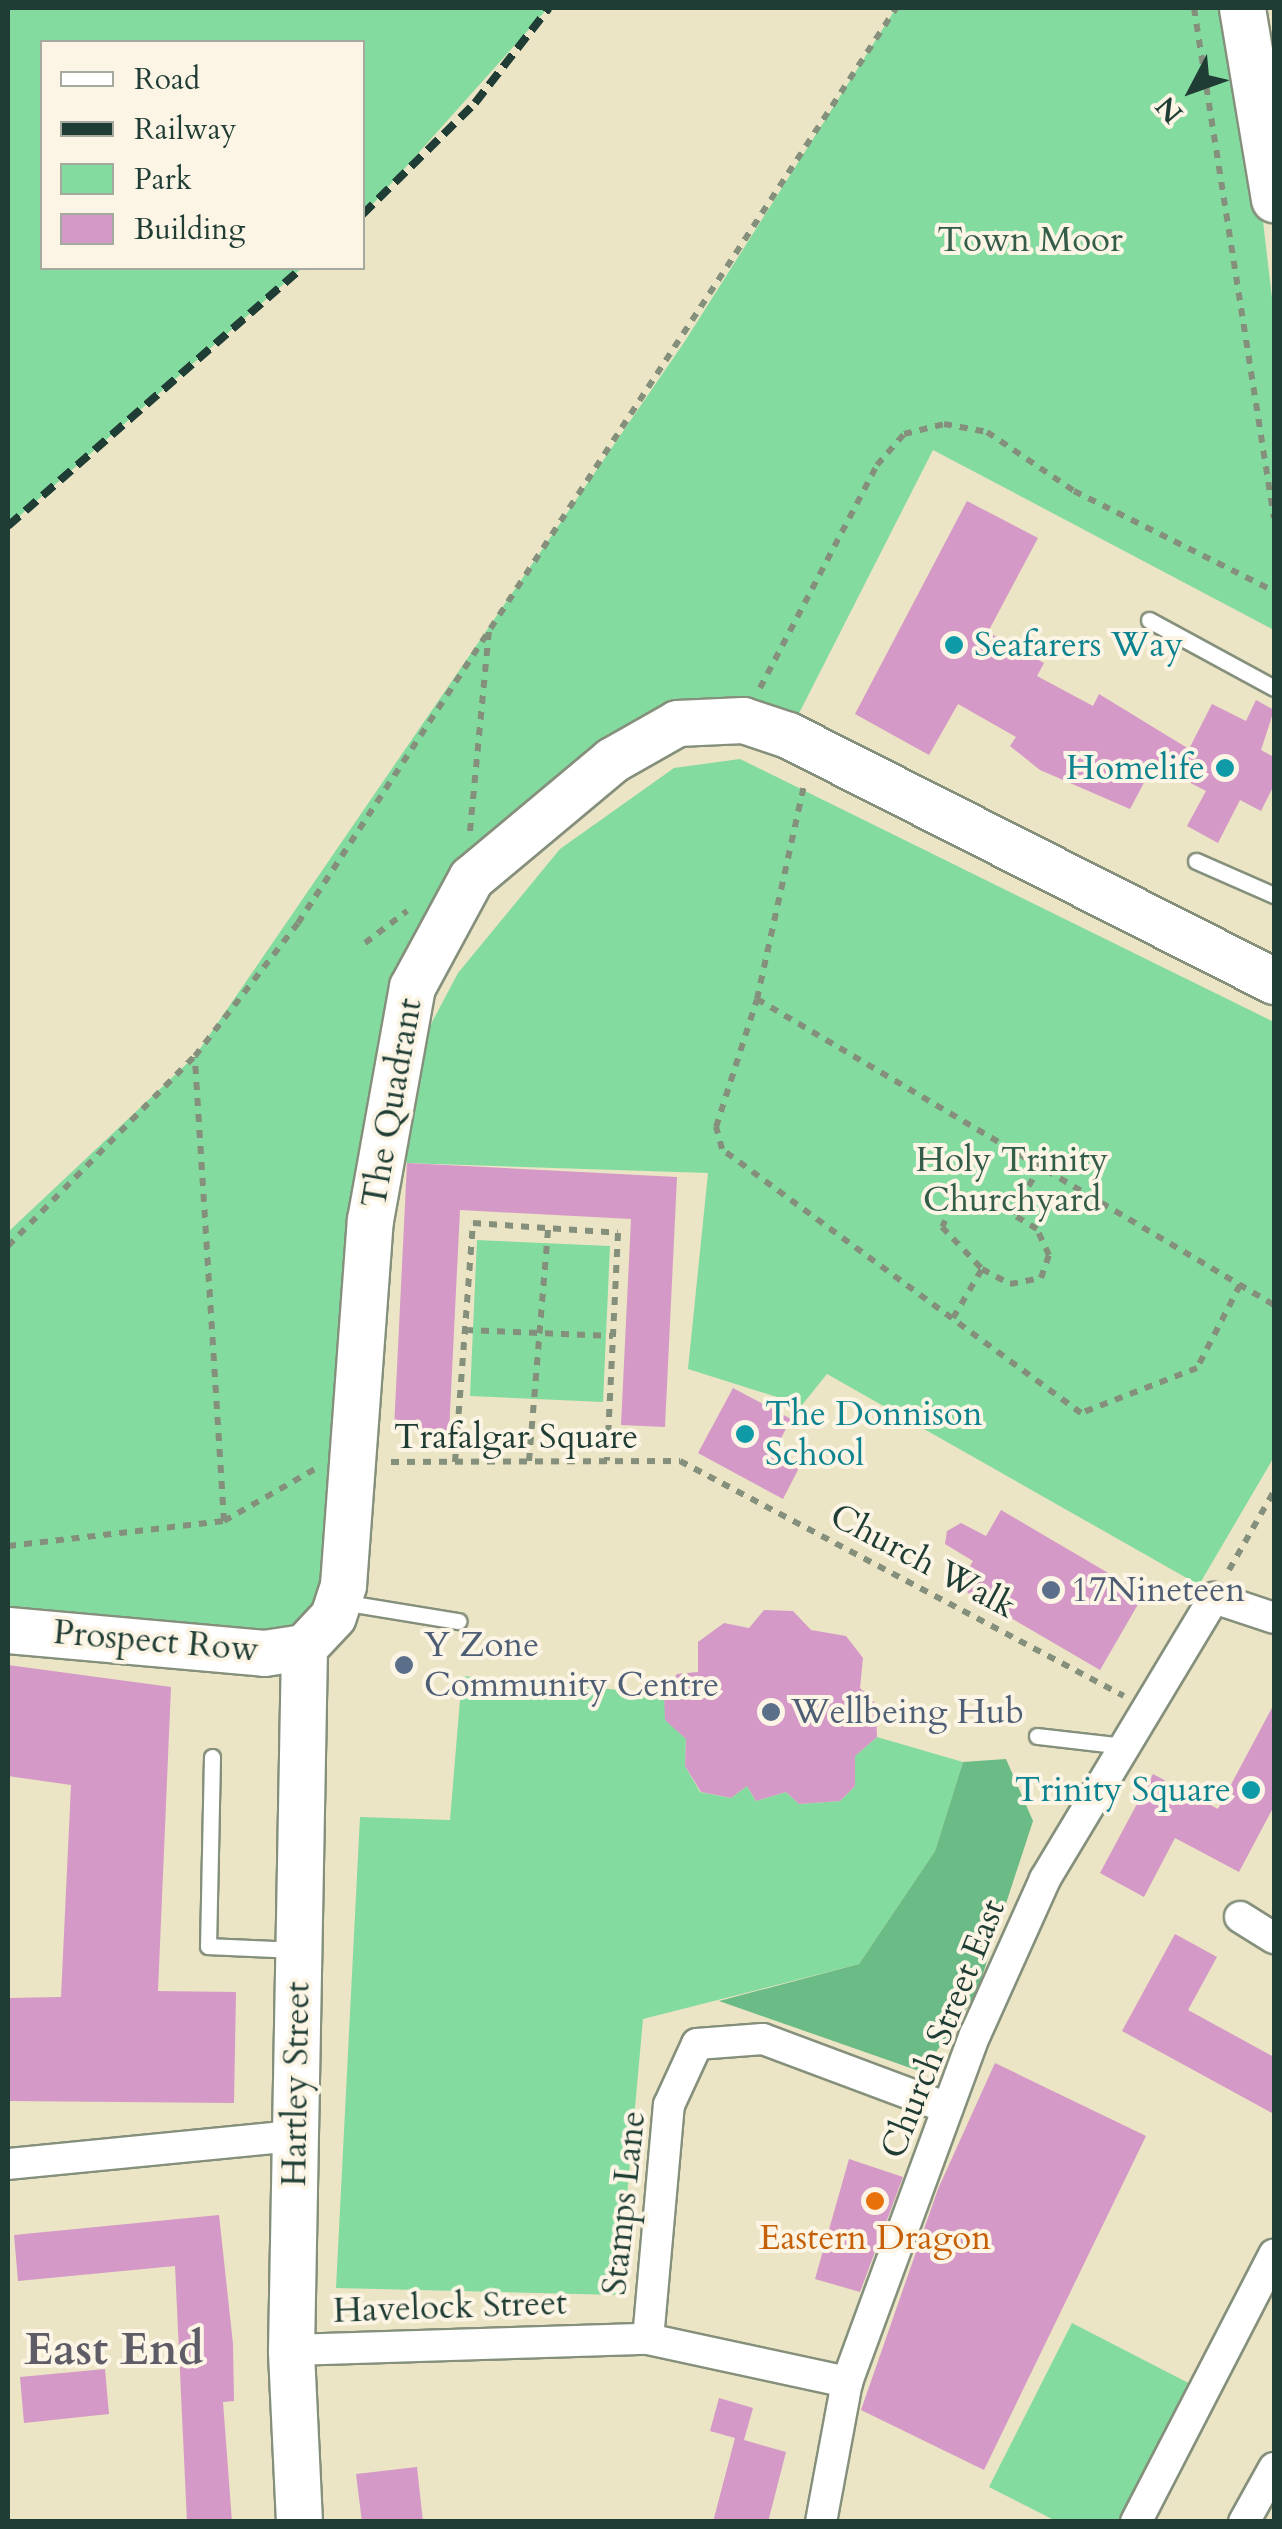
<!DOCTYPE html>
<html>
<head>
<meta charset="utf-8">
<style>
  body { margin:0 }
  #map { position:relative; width:1282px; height:2529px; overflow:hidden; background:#ebe4c5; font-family:Cardo,serif }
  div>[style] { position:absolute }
  .green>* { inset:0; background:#84db9f }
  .forest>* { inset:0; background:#6bbb86 }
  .building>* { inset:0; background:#d499c6 }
  .path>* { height:6px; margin-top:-3px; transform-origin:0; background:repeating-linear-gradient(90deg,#85907c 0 8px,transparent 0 16px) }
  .roads { filter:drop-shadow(2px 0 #85907c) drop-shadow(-2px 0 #85907c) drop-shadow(0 2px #85907c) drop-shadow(0 -2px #85907c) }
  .lane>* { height:15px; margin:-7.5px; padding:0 7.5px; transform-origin:7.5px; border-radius:7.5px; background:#fff }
  .street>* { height:30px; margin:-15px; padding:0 15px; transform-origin:15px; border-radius:15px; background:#fff }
  .secondary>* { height:45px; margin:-22.5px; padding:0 22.5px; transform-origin:22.5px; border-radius:22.5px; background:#fff }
  .rail>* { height:8px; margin-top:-4px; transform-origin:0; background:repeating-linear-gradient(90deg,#1f3d34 0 15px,transparent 0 23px) }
  .dots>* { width:28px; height:28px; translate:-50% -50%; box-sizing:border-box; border:5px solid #fcf5e5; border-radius:50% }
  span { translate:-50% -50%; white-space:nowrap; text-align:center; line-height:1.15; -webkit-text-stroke:8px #fcf5e5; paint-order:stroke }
  .park-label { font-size:35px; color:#335d49 }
  .culture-label { font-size:35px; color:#0d838f }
  .left { translate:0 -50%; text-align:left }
  .right { translate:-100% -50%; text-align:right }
  .street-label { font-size:35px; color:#1f3d34 }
  .service-label { font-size:35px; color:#4e5e75 }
  .food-label { font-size:35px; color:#c56008 }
  .district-label { font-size:45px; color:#5e5d67; font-weight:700 }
  .frame { position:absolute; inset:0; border:10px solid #1f3d34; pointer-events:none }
  .legend { position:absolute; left:40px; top:40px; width:325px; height:230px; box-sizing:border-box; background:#fcf5e5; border:2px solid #a4ab9e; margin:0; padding:12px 18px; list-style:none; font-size:30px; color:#1f3d34 }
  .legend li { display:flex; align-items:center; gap:20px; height:50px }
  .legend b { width:50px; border:2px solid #a4ab9e }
  .north { position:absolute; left:1142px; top:40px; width:100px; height:100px; -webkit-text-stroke:8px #fcf5e5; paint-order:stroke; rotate:229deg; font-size:28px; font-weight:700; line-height:40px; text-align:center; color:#1f3d34 }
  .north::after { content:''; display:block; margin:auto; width:35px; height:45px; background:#1f3d34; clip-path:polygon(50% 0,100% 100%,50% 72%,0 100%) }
</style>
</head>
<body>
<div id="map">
  <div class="green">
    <div style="clip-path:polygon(8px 8px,548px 8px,363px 215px,362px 42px,42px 42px,42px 268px,302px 268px,8px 526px)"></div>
    <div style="clip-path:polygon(896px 8px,1238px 8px,1274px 315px,1274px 630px,933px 450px,788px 735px,677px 723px,526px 827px,412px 987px,343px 1585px,304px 1647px,8px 1607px,8px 1232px,195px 1056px,685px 341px)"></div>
    <div style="clip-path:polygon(740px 759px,1274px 1022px,1274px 1457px,1199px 1585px,827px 1374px,802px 1405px,688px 1369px,708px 1173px,406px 1163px,421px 1043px,458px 973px,560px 849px,674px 768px)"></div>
    <div style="clip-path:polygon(477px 1240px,610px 1246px,603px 1402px,470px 1396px)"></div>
    <div style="clip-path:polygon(462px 1676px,664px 1694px,666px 1720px,686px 1739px,685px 1766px,700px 1792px,731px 1798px,747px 1786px,756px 1801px,786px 1792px,799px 1804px,840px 1801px,855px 1786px,855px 1756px,877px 1737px,963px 1762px,935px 1851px,859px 1964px,643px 2019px,618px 2295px,336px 2288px,360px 1817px,450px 1820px)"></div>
    <div style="clip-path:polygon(1072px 2323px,1204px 2391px,1137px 2521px,1056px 2521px,989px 2487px)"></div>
  </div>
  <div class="forest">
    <div style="clip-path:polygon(1006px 1759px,1033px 1821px,976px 1995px,922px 2072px,719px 2001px,859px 1964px,935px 1851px,963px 1762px)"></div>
  </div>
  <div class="building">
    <div style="clip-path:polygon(967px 501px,1038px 538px,988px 632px,1044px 663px,1037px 676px,1093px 706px,1099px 694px,1189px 749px,1212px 704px,1246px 721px,1256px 700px,1274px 710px,1261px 750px,1274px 757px,1274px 785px,1261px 811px,1240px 800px,1218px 843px,1187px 826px,1206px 791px,1154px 764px,1130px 809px,1040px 770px,1010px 746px,1016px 737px,958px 704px,929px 755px,855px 714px)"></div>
    <div style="clip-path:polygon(407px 1163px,677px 1177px,665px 1427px,621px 1425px,631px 1219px,460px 1210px,449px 1432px,394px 1429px)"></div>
    <div style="clip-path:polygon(733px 1388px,791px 1419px,775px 1450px,801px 1464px,783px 1499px,698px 1453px)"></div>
    <div style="clip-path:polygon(1001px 1510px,1144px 1594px,1100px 1670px,958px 1587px,973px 1561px,945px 1544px,947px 1531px,961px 1523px,986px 1536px)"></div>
    <div style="clip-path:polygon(764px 1610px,793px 1611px,811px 1630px,846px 1636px,863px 1658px,860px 1688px,876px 1704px,877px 1737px,855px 1756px,855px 1786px,840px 1801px,799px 1804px,786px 1792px,756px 1801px,747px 1786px,731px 1798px,701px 1792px,685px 1766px,686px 1739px,665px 1720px,664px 1694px,677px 1674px,698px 1672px,698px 1642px,724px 1623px,749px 1628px)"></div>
    <div style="clip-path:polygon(8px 1665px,171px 1687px,158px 1991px,236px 1992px,234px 2103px,8px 2101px,8px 1998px,61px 1997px,71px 1785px,8px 1776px)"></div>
    <div style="clip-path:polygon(1274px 1704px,1274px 1806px,1239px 1872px,1175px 1838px,1144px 1897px,1100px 1873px,1153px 1774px,1218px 1809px)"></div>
    <div style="clip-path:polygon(1175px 1934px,1217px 1957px,1188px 2010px,1274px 2057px,1274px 2114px,1122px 2031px)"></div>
    <div style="clip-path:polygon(995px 2063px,1146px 2136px,984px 2470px,861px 2410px,938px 2189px)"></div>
    <div style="clip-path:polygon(849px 2159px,903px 2177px,860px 2292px,815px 2279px)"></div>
    <div style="clip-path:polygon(219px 2215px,233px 2344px,234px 2401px,223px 2402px,232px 2522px,187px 2522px,175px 2266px,18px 2281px,14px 2235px)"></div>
    <div style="clip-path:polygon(105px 2369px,109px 2414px,24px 2423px,20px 2377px)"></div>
    <div style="clip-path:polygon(719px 2398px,753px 2408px,744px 2440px,786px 2452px,768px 2522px,713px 2522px,735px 2438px,710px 2431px)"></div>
    <div style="clip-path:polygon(417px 2467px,423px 2522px,362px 2522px,356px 2474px)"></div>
  </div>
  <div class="path">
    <div style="left:1194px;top:8px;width:516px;rotate:81.09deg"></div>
    <div style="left:760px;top:688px;width:252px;rotate:-62.3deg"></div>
    <div style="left:877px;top:465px;width:41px;rotate:-48.9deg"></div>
    <div style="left:904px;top:434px;width:41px;rotate:-14deg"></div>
    <div style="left:944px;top:424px;width:44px;rotate:10.5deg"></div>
    <div style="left:987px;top:432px;width:105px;rotate:34.1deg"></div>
    <div style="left:1074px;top:491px;width:224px;rotate:26.6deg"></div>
    <div style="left:470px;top:831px;width:202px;rotate:-84.6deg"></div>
    <div style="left:365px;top:943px;width:53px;rotate:-37.3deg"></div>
    <div style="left:757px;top:999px;width:218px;rotate:-77.6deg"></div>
    <div style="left:1013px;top:1214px;width:55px;rotate:-60.6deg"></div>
    <div style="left:8px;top:1246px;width:267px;rotate:-45.5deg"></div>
    <div style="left:195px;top:1056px;width:168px;rotate:-52.2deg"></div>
    <div style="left:298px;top:923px;width:1093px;rotate:-56.83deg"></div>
    <div style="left:1240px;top:1285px;width:93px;rotate:117.4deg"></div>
    <div style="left:1197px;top:1368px;width:124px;rotate:158.8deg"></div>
    <div style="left:1081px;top:1413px;width:446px;rotate:-143.7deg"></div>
    <div style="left:722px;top:1149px;width:23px;rotate:-105deg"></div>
    <div style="left:716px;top:1127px;width:134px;rotate:-72.2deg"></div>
    <div style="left:757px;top:999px;width:601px;rotate:30.62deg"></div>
    <div style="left:953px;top:1318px;width:57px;rotate:-59.4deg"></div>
    <div style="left:982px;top:1269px;width:32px;rotate:28deg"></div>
    <div style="left:1010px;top:1284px;width:32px;rotate:-11deg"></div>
    <div style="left:1041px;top:1278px;width:24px;rotate:-71deg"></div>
    <div style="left:1049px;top:1255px;width:29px;rotate:-115deg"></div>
    <div style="left:1037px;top:1229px;width:54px;rotate:-148.7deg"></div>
    <div style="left:991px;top:1201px;width:39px;rotate:173deg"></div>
    <div style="left:952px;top:1206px;width:23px;rotate:115deg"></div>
    <div style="left:942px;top:1227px;width:58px;rotate:46.4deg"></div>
    <div style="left:465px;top:1330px;width:148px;rotate:2.3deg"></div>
    <div style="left:529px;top:1461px;width:234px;rotate:-85.3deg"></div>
    <div style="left:391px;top:1462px;width:289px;rotate:-0.2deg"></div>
    <div style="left:680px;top:1461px;width:502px;rotate:27.89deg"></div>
    <div style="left:455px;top:1462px;width:240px;rotate:-85.7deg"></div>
    <div style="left:473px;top:1223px;width:145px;rotate:3.9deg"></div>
    <div style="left:618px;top:1233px;width:228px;rotate:92.8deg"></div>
    <div style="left:224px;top:1521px;width:105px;rotate:-29.7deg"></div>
    <div style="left:8px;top:1546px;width:217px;rotate:-6.6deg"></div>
    <div style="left:224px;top:1521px;width:465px;rotate:-93.6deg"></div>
    <div style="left:1229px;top:1570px;width:91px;rotate:-60.3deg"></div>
  </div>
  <div class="roads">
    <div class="lane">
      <div style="left:1149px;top:620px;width:142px;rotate:28.5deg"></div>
      <div style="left:1196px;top:861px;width:85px;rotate:23.6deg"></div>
      <div style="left:342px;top:1602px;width:118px;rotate:9.3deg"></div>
      <div style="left:1037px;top:1736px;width:89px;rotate:6.5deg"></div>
      <div style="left:212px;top:1757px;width:189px;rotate:91.2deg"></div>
      <div style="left:208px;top:1946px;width:87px;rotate:2.6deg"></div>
    </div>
    <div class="street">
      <div style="left:1240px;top:1917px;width:40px;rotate:32deg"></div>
      <div style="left:8px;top:2164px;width:287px;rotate:-5.6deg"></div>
      <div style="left:648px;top:2339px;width:235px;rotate:-84.9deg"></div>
      <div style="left:669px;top:2105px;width:67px;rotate:-65.3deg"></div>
      <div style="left:697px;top:2044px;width:66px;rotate:-4.3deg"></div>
      <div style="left:763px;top:2039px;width:197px;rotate:20.5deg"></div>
      <div style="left:291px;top:2350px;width:357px;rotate:-1.8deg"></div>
      <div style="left:648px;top:2339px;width:204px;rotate:12.2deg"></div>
      <div style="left:821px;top:2522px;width:142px;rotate:-79.5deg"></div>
      <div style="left:847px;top:2382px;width:370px;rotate:-69.8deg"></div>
      <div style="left:975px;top:2035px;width:171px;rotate:-65.8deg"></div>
      <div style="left:1045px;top:1879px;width:328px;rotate:-59deg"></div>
      <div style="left:1214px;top:1598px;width:63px;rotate:18.4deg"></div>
      <div style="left:1136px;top:2522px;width:301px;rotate:-62.7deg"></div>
      <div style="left:1244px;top:2522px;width:62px;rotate:-60.9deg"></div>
    </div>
    <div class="secondary">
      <div style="left:1242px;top:8px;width:194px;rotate:80.5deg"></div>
      <div style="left:8px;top:1630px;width:257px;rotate:5.1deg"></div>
      <div style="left:264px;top:1653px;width:40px;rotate:-8.5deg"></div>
      <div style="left:304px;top:1647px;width:42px;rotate:-46.9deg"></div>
      <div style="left:333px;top:1616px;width:33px;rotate:-72deg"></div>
      <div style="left:343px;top:1585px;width:366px;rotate:-85.8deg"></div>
      <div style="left:370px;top:1220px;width:237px;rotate:-79.8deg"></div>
      <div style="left:412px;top:987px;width:124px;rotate:-61.6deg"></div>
      <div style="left:471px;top:878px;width:184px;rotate:-39.9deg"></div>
      <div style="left:612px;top:760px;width:75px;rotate:-29.6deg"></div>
      <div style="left:677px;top:723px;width:66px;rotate:-2.6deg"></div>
      <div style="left:743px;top:720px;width:47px;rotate:18.4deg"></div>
      <div style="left:788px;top:735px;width:545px;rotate:26.85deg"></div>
      <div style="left:299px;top:2522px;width:172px;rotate:-92.7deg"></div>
      <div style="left:291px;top:2350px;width:703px;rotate:-88.94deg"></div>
    </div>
  </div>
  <div class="rail">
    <div style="left:362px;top:215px;width:159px;rotate:-44.7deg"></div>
    <div style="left:475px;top:103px;width:120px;rotate:-52.1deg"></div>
    <div style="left:8px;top:526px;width:391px;rotate:-41.3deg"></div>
  </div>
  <div class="dots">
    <div style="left:954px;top:645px;background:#0f9aa8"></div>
    <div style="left:1225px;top:768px;background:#0f9aa8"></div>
    <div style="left:745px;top:1434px;background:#0f9aa8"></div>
    <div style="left:1051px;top:1590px;background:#5c6f8a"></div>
    <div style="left:404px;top:1665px;background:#5c6f8a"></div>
    <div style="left:771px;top:1712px;background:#5c6f8a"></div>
    <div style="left:1251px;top:1790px;background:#0f9aa8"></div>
    <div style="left:875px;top:2201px;background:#e8710a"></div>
  </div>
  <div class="park-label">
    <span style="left:1030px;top:240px">Town Moor</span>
    <span style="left:1012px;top:1180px">Holy Trinity<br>Churchyard</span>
  </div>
  <div class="culture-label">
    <span class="left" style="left:974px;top:645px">Seafarers Way</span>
    <span class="right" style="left:1205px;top:768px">Homelife</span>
    <span class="left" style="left:765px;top:1434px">The Donnison<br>School</span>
    <span class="right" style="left:1231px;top:1790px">Trinity Square</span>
  </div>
  <div class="street-label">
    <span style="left:392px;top:1103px;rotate:-80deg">The Quadrant</span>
    <span style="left:516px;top:1437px">Trafalgar Square</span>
    <span style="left:923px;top:1561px;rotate:28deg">Church Walk</span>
    <span style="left:156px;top:1641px;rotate:5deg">Prospect Row</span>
    <span style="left:943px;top:2029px;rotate:-68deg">Church Street East</span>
    <span style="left:296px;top:2084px;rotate:-89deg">Hartley Street</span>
    <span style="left:624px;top:2203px;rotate:-84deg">Stamps Lane</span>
    <span style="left:450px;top:2307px;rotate:-2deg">Havelock Street</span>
  </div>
  <div class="service-label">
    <span class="left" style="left:1071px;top:1590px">17Nineteen</span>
    <span class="left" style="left:424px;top:1665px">Y Zone<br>Community Centre</span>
    <span class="left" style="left:791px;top:1712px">Wellbeing Hub</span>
  </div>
  <div class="food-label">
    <span style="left:875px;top:2238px">Eastern Dragon</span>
  </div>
  <div class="district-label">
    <span style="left:114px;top:2350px">East End</span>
  </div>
  <div class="frame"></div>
  <ul class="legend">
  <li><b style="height:12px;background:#fff"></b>Road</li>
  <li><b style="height:12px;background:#1f3d34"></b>Railway</li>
  <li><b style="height:28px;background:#84db9f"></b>Park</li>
  <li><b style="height:28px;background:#d499c6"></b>Building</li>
  </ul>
  <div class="north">N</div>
</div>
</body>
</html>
